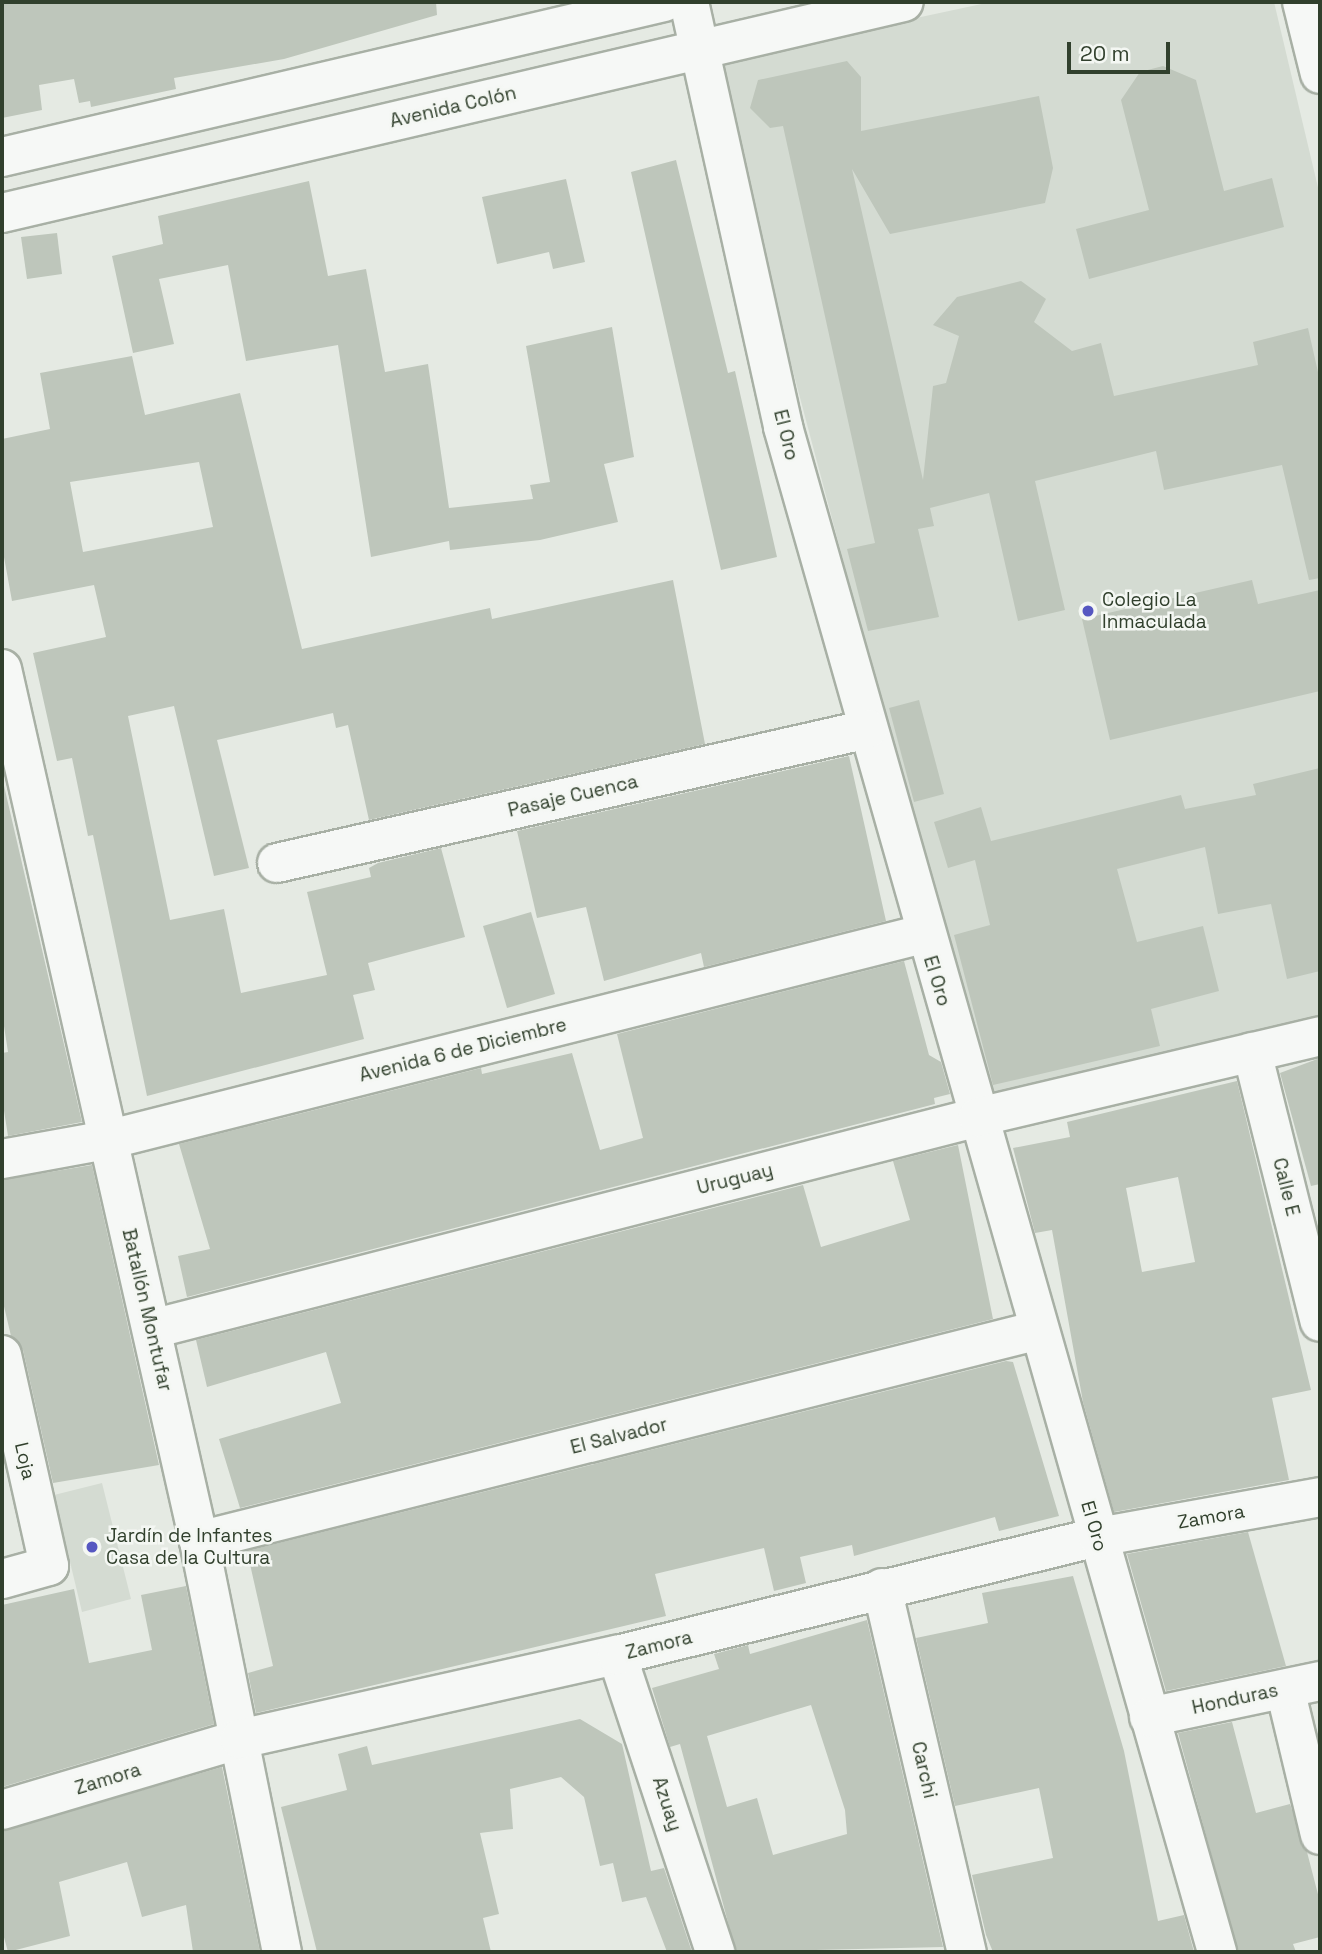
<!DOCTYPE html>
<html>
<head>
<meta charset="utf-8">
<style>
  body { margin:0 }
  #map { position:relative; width:1322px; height:1954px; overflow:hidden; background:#e5eae3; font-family:"Space Grotesk",sans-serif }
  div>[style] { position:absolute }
  .built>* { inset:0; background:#d4dbd2 }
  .building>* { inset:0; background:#bec6bb }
  .roads { filter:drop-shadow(2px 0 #a8b0a5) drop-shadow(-2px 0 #a8b0a5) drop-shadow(0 2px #a8b0a5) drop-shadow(0 -2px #a8b0a5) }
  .minor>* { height:38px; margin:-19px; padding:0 19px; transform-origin:19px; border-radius:19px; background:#f6f8f6 }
  .dots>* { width:19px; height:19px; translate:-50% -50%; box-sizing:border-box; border:4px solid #f4f7f3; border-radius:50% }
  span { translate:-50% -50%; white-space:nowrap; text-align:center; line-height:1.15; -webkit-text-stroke:5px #f4f7f3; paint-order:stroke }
  .street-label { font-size:19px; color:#31402d }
  .poi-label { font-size:19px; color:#31402d }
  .left { translate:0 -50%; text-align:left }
  .frame { position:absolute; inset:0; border:4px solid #31402d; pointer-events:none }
  .scale { position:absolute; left:1067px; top:42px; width:103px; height:32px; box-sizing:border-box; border:4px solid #31402d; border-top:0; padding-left:9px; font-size:21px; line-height:24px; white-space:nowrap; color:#31402d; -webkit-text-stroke:5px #f4f7f3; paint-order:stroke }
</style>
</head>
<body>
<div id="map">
  <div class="built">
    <div style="clip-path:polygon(991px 2px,1274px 2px,1320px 196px,1320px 1025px,987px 1103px,711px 62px)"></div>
    <div style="clip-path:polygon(102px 1483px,131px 1599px,82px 1612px,54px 1495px)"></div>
  </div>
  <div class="building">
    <div style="clip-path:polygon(2px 2px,436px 2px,437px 15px,284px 59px,174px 78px,176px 89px,91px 107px,90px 101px,79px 103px,74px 79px,39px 85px,42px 110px,2px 118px)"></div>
    <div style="clip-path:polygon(847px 61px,861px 77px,861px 131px,1039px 96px,1053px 168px,1045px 203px,890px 234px,852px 169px,923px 480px,933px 386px,946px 383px,959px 336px,933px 325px,957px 297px,1021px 281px,1046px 299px,1034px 322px,1072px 351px,1101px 343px,1114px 396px,1258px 365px,1253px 342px,1308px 328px,1320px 381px,1320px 578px,1309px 580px,1282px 465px,1164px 490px,1156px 451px,1035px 481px,1065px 610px,1018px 621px,989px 493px,930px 508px,934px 526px,918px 529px,939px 617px,868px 631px,847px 549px,875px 543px,783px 126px,770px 128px,750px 108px,758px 80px)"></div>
    <div style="clip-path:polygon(1163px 66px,1196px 80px,1224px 191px,1272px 178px,1284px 227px,1089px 279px,1076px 229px,1149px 210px,1121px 100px,1140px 72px)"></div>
    <div style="clip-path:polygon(676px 160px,728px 373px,735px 371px,777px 557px,721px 570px,631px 172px)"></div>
    <div style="clip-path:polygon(566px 179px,585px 262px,553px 269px,549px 252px,497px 264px,482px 197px)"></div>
    <div style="clip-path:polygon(309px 181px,328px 276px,366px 269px,385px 372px,428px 364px,449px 508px,533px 499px,530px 485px,550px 482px,526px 346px,612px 327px,634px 457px,604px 464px,618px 522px,540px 540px,450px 550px,449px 541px,371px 557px,338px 345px,246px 361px,228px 265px,159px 279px,174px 344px,133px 353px,112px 256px,163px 244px,158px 216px)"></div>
    <div style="clip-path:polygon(57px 233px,62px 274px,27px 279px,21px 237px)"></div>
    <div style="clip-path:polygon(evenodd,132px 356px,145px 415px,240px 393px,302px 649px,490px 608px,492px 619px,673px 580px,705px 744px,369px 820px,348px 725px,336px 728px,333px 713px,217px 740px,249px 868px,214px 876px,174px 706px,128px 716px,170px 920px,224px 909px,241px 993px,327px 975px,307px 892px,371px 877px,369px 868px,378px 863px,441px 848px,465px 937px,368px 963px,375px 990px,353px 995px,364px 1039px,147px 1096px,93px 835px,88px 836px,72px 758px,57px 761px,33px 653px,106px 637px,94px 585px,12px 601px,2px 546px,2px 439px,50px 429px,40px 373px,132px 356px,199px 462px,213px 527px,83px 552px,70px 482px,199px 462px)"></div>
    <div style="clip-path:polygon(1252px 580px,1258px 604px,1320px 590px,1320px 691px,1110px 740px,1082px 619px)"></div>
    <div style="clip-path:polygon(919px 700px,944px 794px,914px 802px,889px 708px)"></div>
    <div style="clip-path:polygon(849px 756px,886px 921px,704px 967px,701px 953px,604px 981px,586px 907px,537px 918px,517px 831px)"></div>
    <div style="clip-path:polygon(1320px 768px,1320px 971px,1287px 979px,1271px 904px,1218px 914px,1205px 847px,1117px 869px,1137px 942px,1203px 926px,1219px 991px,1151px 1009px,1160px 1046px,993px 1085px,954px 935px,990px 925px,975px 860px,948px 868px,934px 822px,981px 807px,991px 841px,1181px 795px,1185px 809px,1256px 795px,1253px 784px)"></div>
    <div style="clip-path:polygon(2px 777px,82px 1122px,8px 1136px,2px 1098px,2px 1053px,8px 1052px,2px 1013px)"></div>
    <div style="clip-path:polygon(531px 912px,555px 994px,507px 1008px,483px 926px)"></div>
    <div style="clip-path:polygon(904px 961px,929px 1055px,941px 1062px,950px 1094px,934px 1098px,935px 1104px,187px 1297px,178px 1256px,210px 1249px,179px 1144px,481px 1068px,482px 1074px,572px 1053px,600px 1150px,643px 1138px,617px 1034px)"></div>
    <div style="clip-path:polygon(1320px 1058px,1320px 1184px,1311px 1186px,1280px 1073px)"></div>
    <div style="clip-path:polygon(evenodd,1237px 1081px,1311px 1390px,1272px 1398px,1289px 1480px,1114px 1512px,1083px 1402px,1052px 1230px,1035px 1233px,1013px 1148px,1070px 1137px,1067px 1122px,1237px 1081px,1178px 1177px,1195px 1262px,1142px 1272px,1126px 1188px,1178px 1177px)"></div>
    <div style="clip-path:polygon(958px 1145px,993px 1319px,240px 1508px,219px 1439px,341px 1403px,326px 1352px,207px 1387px,196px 1340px,803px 1185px,821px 1247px,910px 1220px,893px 1161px)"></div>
    <div style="clip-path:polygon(92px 1165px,159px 1465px,53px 1483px,23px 1350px,11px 1336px,2px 1298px,2px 1180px)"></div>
    <div style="clip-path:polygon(1006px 1361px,1013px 1362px,1059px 1516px,999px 1531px,995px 1517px,854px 1556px,852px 1545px,800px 1557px,806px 1583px,774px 1591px,764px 1548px,655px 1574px,666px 1616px,256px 1713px,248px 1673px,273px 1666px,247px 1551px)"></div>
    <div style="clip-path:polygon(1248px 1532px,1286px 1666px,1166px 1691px,1127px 1554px)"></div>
    <div style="clip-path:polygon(1073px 1576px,1124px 1751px,1158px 1921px,1184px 1915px,1194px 1952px,993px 1952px,986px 1935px,972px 1875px,1053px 1858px,1039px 1788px,955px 1806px,916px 1638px,988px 1623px,982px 1593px)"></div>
    <div style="clip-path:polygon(186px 1586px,214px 1724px,2px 1787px,2px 1605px,74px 1589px,89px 1663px,152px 1650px,141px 1595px)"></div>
    <div style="clip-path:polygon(evenodd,867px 1620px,943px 1947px,736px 1952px,680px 1744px,670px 1747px,652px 1688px,719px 1669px,714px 1654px,748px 1645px,750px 1654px,867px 1620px,811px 1705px,845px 1810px,847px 1834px,773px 1855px,757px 1798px,727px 1807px,707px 1736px,811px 1705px)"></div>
    <div style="clip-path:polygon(580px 1719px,622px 1744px,651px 1871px,664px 1868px,692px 1952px,667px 1952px,646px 1897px,622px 1902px,613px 1863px,600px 1866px,584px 1797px,561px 1777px,510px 1789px,513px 1829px,480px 1833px,499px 1914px,483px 1918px,491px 1952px,317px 1952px,281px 1807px,347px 1790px,338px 1754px,367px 1746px,372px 1765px)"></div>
    <div style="clip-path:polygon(1232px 1722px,1256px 1813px,1290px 1804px,1307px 1852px,1320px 1902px,1320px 1937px,1293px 1944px,1296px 1952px,1238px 1952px,1178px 1733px)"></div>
    <div style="clip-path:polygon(222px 1767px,260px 1952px,193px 1952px,186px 1905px,142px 1917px,127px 1862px,59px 1882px,70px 1936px,8px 1952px,2px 1930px,2px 1831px)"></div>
  </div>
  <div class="roads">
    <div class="minor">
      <div style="left:689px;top:2px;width:435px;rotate:77.5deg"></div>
      <div style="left:783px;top:427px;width:1586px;rotate:74.11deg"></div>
      <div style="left:1302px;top:2px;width:74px;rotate:76deg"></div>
      <div style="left:2px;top:157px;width:680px;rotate:-13.18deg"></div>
      <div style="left:2px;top:213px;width:926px;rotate:-13.17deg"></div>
      <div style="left:2px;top:669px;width:894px;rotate:77.27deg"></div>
      <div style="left:199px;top:1541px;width:419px;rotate:78.6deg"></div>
      <div style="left:277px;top:863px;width:606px;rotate:-12.77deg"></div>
      <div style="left:1252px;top:1052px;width:278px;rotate:75.9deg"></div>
      <div style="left:2px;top:1159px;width:107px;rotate:-10.3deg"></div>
      <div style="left:107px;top:1140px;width:842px;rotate:-14.17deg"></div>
      <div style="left:152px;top:1329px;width:853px;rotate:-14.39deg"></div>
      <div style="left:978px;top:1117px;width:351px;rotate:-13.3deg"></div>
      <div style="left:2px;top:1355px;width:216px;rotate:77.4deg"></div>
      <div style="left:49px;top:1566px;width:49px;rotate:164.5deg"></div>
      <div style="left:199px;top:1541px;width:866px;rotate:-14.1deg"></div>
      <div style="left:882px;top:1588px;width:374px;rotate:76.9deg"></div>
      <div style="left:617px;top:1655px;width:313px;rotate:71.7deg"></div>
      <div style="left:1285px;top:1689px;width:150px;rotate:76.5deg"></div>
      <div style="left:1149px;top:1717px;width:175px;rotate:-11.9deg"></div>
      <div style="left:2px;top:1810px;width:248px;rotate:-16.6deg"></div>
      <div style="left:240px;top:1739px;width:386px;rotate:-12.6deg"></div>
      <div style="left:617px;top:1655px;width:495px;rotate:-13.8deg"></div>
      <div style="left:1098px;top:1537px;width:226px;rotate:-10.2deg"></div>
    </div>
  </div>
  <div class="dots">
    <div style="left:1088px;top:611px;background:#5657c1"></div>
    <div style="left:92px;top:1547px;background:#5657c1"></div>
  </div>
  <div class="street-label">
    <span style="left:453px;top:107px;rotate:-13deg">Avenida Colón</span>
    <span style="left:786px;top:435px;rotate:76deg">El Oro</span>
    <span style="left:573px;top:796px;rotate:-13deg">Pasaje Cuenca</span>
    <span style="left:937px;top:981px;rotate:73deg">El Oro</span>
    <span style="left:463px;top:1050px;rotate:-14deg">Avenida 6 de Diciembre</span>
    <span style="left:735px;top:1179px;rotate:-14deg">Uruguay</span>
    <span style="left:1286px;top:1187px;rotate:76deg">Calle E</span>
    <span style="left:147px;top:1310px;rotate:77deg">Batallón Montufar</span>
    <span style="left:619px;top:1436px;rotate:-14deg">El Salvador</span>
    <span style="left:25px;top:1461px;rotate:77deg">Loja</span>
    <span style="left:1211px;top:1517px;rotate:-10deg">Zamora</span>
    <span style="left:1094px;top:1526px;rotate:74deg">El Oro</span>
    <span style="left:659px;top:1645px;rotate:-14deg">Zamora</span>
    <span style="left:1235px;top:1699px;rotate:-12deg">Honduras</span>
    <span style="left:924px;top:1770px;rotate:77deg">Carchi</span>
    <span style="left:108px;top:1779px;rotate:-17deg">Zamora</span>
    <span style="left:667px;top:1804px;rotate:72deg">Azuay</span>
  </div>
  <div class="poi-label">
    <span class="left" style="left:1102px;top:611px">Colegio La<br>Inmaculada</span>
    <span class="left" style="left:106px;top:1547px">Jardín de Infantes<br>Casa de la Cultura</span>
  </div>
  <div class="frame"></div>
  <div class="scale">20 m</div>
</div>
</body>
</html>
